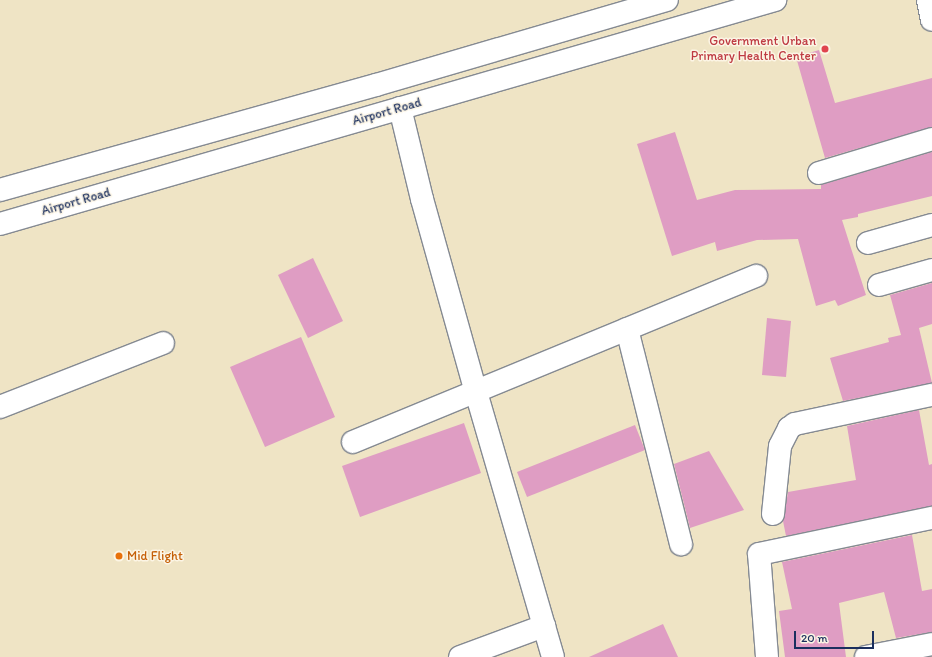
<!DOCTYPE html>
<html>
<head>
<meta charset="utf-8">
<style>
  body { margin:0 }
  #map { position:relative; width:932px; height:657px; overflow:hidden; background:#efe4c5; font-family:Itim,sans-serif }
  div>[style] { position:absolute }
  .building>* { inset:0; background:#df9dc3 }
  .roads { filter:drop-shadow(1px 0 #858a92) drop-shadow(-1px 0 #858a92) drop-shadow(0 1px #858a92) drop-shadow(0 -1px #858a92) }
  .minor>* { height:22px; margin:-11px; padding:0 11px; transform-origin:11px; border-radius:11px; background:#fff }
  .major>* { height:22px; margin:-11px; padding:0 11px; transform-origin:11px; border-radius:11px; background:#fff }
  .dots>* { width:11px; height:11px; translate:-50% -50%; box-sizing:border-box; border:2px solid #fcf5e5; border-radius:50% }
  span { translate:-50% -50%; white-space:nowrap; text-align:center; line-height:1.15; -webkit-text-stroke:3px #fcf5e5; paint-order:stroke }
  .health-label { font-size:13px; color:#be3a42 }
  .right { translate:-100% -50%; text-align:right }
  .street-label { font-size:13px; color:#1b2f5e }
  .food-label { font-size:13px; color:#c56008 }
  .left { translate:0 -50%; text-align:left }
  .scale { position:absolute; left:794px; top:631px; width:80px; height:18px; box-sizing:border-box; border:2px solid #1b2f5e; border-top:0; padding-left:5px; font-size:12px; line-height:14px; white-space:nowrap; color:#1b2f5e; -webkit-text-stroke:3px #fcf5e5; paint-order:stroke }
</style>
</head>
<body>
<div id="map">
  <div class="building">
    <div style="clip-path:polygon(819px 50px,835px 103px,932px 78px,932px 127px,825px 158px,796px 57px)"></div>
    <div style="clip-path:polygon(675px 132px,697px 200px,735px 190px,821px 189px,821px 185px,932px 152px,932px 196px,858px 214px,858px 217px,842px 220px,866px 295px,838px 306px,835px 300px,816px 306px,798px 239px,757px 240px,717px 251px,715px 242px,672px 256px,637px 144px)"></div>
    <div style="clip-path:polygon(313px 258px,343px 321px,308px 338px,278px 275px)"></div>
    <div style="clip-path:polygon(932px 283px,932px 324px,919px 328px,932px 383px,843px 401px,830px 358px,889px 342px,888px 338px,901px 335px,890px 295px)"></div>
    <div style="clip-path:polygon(767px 318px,791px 321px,786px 377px,762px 375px)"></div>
    <div style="clip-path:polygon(301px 337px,335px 417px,265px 447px,230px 367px)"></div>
    <div style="clip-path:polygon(919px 410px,929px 465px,932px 464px,932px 506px,786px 536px,783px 521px,788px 492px,856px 480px,847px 426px)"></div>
    <div style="clip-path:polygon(464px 423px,481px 473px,360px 517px,342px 466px)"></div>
    <div style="clip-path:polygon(635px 425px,645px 450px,527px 497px,517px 472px)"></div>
    <div style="clip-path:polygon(709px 451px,744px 510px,690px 528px,674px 464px)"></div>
    <div style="clip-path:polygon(912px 535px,922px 591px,932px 589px,932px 632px,896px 638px,884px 592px,839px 603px,846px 657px,785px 657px,779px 611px,792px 609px,782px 562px)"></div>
    <div style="clip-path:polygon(663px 624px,678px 657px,589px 657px)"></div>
  </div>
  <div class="roads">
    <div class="minor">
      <div style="left:928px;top:0;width:20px;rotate:79deg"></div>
      <div style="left:400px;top:108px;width:94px;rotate:76.4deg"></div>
      <div style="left:422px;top:199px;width:200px;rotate:74.4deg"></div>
      <div style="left:476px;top:392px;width:276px;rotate:73.8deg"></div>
      <div style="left:819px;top:173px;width:118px;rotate:-16.7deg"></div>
      <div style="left:868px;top:243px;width:66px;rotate:-15.7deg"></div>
      <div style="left:879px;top:285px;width:55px;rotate:-15.8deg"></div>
      <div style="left:627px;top:329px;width:222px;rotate:75.9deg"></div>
      <div style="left:0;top:407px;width:175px;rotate:-21.4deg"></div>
      <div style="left:353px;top:442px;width:436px;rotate:-22.4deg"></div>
      <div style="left:773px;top:514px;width:68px;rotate:-84.1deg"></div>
      <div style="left:780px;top:446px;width:20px;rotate:-63deg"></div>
      <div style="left:789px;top:428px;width:7px;rotate:-34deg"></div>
      <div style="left:795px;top:424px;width:140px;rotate:-12deg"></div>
      <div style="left:460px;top:657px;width:90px;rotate:-20.3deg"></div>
      <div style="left:767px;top:657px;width:103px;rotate:-94.4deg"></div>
      <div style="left:759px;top:554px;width:177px;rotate:-11.8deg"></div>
      <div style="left:866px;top:657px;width:67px;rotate:-11.1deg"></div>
    </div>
    <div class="major">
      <div style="left:0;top:190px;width:390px;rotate:-15.6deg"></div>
      <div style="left:376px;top:85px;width:303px;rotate:-16.3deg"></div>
      <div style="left:0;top:224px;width:807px;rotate:-16.12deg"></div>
    </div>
  </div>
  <div class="dots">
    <div style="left:825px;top:49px;background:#e0444e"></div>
    <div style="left:119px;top:556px;background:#e8710a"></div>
  </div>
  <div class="health-label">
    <span class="right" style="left:816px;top:49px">Government Urban<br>Primary Health Center</span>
  </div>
  <div class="street-label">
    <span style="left:387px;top:112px;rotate:-16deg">Airport Road</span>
    <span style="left:76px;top:202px;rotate:-16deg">Airport Road</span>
  </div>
  <div class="food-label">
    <span class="left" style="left:127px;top:556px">Mid Flight</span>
  </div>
  <div class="scale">20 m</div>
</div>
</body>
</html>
